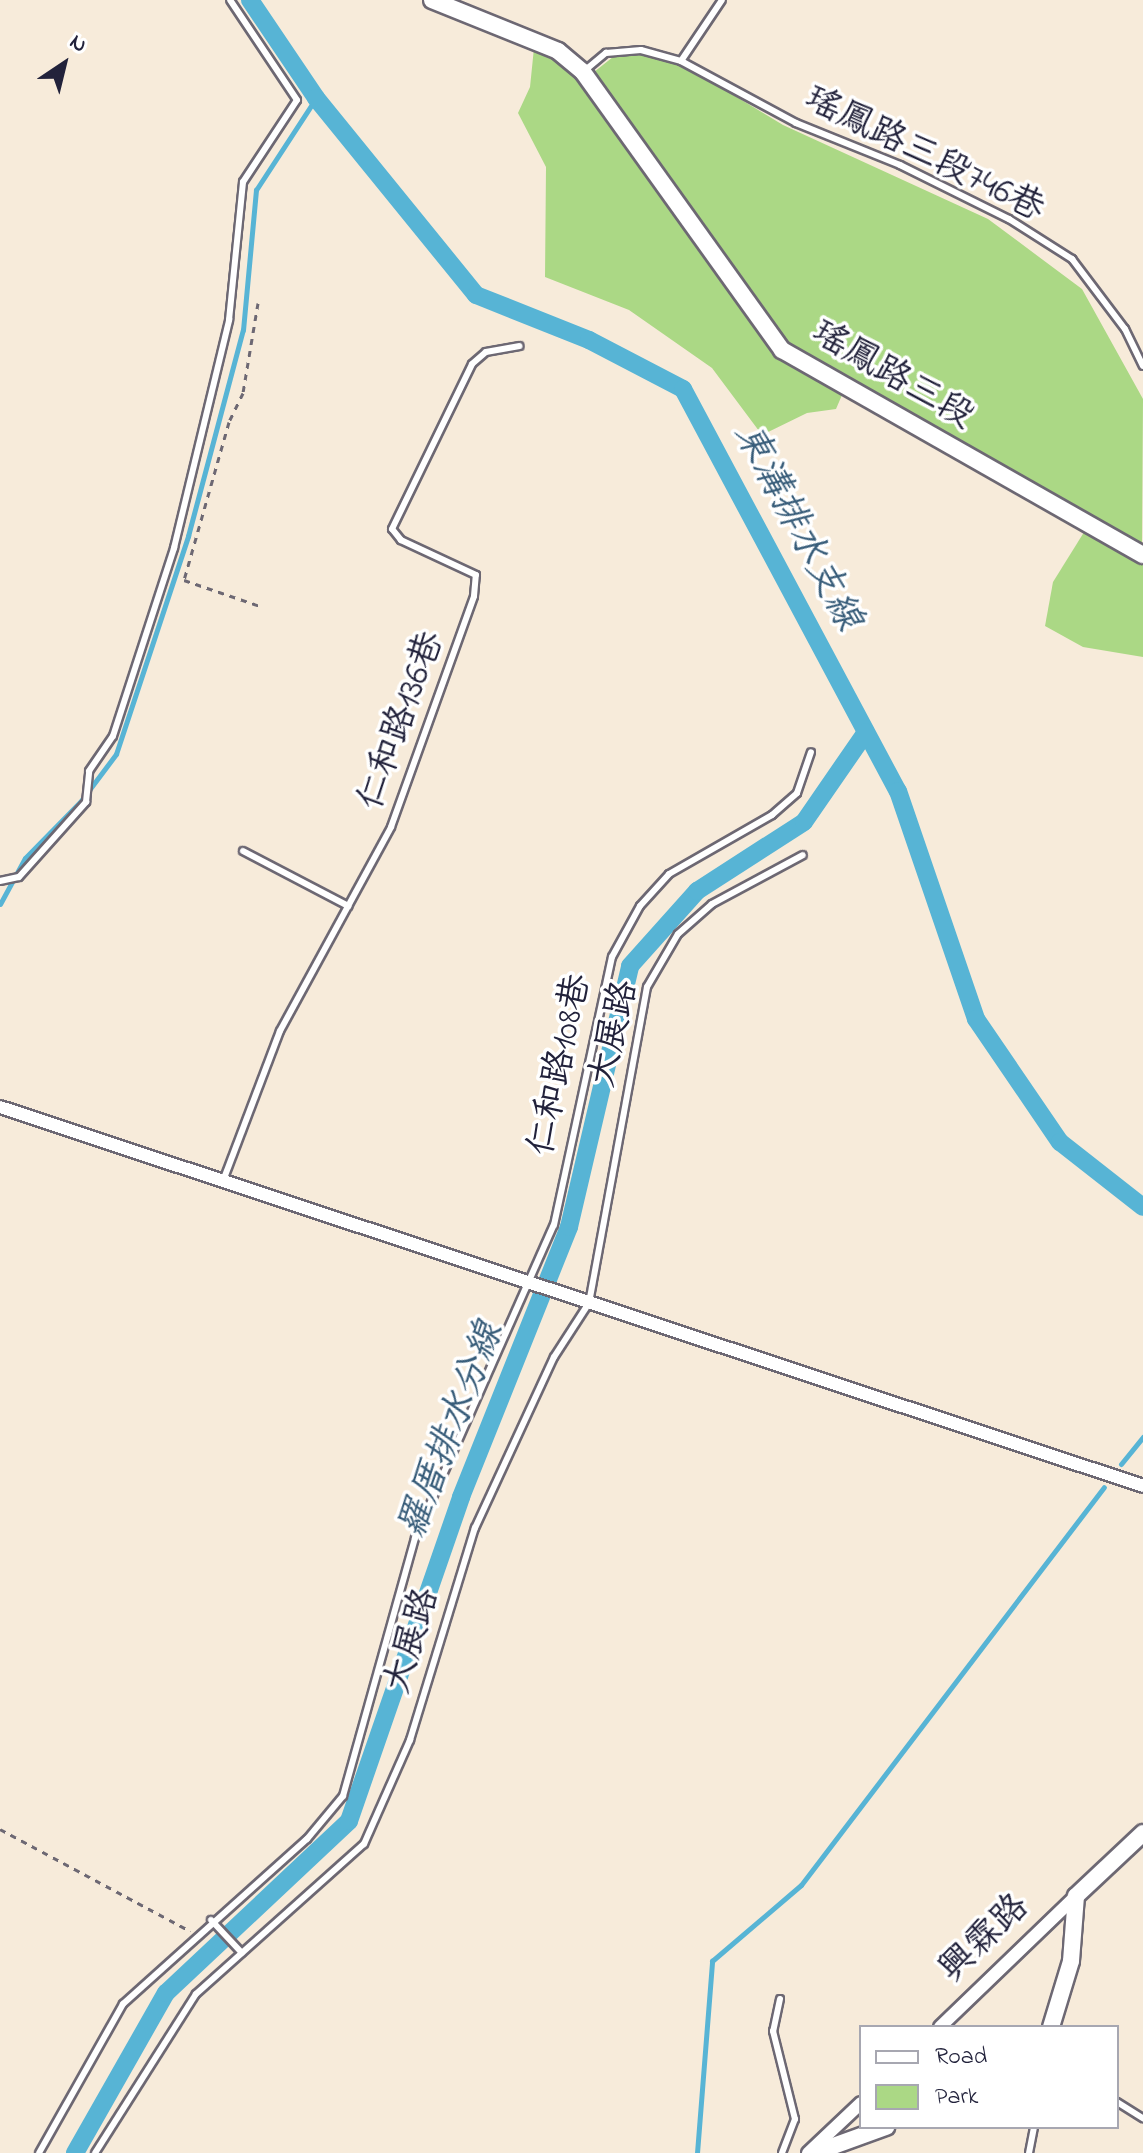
<!DOCTYPE html>
<html>
<head>
<meta charset="utf-8">
<style>
  body { margin:0 }
  #map { position:relative; width:1143px; height:2153px; overflow:hidden; background:#f7ebda; font-family:"Indie Flower","LXGW WenKai TC",sans-serif }
  div>[style] { position:absolute }
  .green>* { inset:0; background:#abd885 }
  .stream>* { height:5px; margin:-2.5px; padding:0 2.5px; transform-origin:2.5px; border-radius:2.5px; background:#57b4d5 }
  .canal>* { height:18px; margin:-9px; padding:0 9px; transform-origin:9px; border-radius:9px; background:#57b4d5 }
  .path>* { height:3px; margin-top:-1.5px; transform-origin:0; background:repeating-linear-gradient(90deg,#6d6873 0 6px,transparent 0 12px) }
  .roads { filter:drop-shadow(2px 0 #6d6873) drop-shadow(-2px 0 #6d6873) drop-shadow(0 2px #6d6873) drop-shadow(0 -2px #6d6873) }
  .service>* { height:6px; margin:-3px; padding:0 3px; transform-origin:3px; border-radius:3px; background:#fff }
  .minor>* { height:12px; margin:-6px; padding:0 6px; transform-origin:6px; border-radius:6px; background:#fff }
  .tertiary>* { height:16px; margin:-8px; padding:0 8px; transform-origin:8px; border-radius:8px; background:#fff }
  span { translate:-50% -50%; white-space:nowrap; text-align:center; line-height:1.15; -webkit-text-stroke:7px #fff; paint-order:stroke }
  .street-label { font-size:36px; color:#22223b }
  .water-label { font-size:38px; color:#375c79; font-style:italic }
  .legend { position:absolute; left:859px; top:2025px; width:260px; height:104px; box-sizing:border-box; background:#fff; border:2px solid #a7a7b1; margin:0; padding:10px 14px; list-style:none; font-size:24px; color:#22223b }
  .legend li { display:flex; align-items:center; gap:16px; height:40px }
  .legend b { width:40px; border:2px solid #a7a7b1 }
  .north { position:absolute; left:24px; top:24px; width:80px; height:80px; -webkit-text-stroke:6px #fff; paint-order:stroke; rotate:35deg; font-size:22px; font-weight:700; line-height:32px; text-align:center; color:#22223b }
  .north::after { content:''; display:block; margin:auto; width:28px; height:36px; background:#22223b; clip-path:polygon(50% 0,100% 100%,50% 72%,0 100%) }
</style>
</head>
<body>
<div id="map">
  <div class="green">
    <div style="clip-path:polygon(534px 48px,577px 75px,609px 113px,711px 265px,778px 353px,842px 395px,836px 409px,807px 413px,762px 435px,712px 368px,629px 310px,545px 277px,546px 167px,518px 113px,530px 87px)"></div>
    <div style="clip-path:polygon(640px 53px,682px 64px,783px 125px,988px 219px,1082px 289px,1143px 399px,1142px 544px,800px 353px,776px 333px,594px 72px,613px 57px)"></div>
    <div style="clip-path:polygon(1086px 529px,1143px 561px,1143px 657px,1083px 647px,1045px 626px,1053px 582px)"></div>
  </div>
  <div class="stream">
    <div style="left:0;top:904px;width:52px;rotate:-61.5deg"></div>
    <div style="left:25px;top:858px;width:78px;rotate:-45.5deg"></div>
    <div style="left:80px;top:802px;width:60px;rotate:-53.1deg"></div>
    <div style="left:116px;top:754px;width:230px;rotate:-71.7deg"></div>
    <div style="left:188px;top:536px;width:213px;rotate:-75.1deg"></div>
    <div style="left:243px;top:330px;width:141px;rotate:-84.7deg"></div>
    <div style="left:256px;top:190px;width:110px;rotate:-56.9deg"></div>
    <div style="left:1121px;top:1464px;width:35px;rotate:-51deg"></div>
    <div style="left:697px;top:2153px;width:193px;rotate:-85.5deg"></div>
    <div style="left:712px;top:1961px;width:117px;rotate:-40.5deg"></div>
    <div style="left:801px;top:1885px;width:500px;rotate:-52.72deg"></div>
  </div>
  <div class="canal">
    <div style="left:250px;top:0;width:118px;rotate:56deg"></div>
    <div style="left:316px;top:98px;width:254px;rotate:50.9deg"></div>
    <div style="left:476px;top:295px;width:122px;rotate:21.7deg"></div>
    <div style="left:589px;top:340px;width:106px;rotate:27.5deg"></div>
    <div style="left:683px;top:389px;width:456px;rotate:61.9deg"></div>
    <div style="left:898px;top:791px;width:241px;rotate:71.1deg"></div>
    <div style="left:976px;top:1019px;width:149px;rotate:55.7deg"></div>
    <div style="left:1060px;top:1142px;width:105px;rotate:38.1deg"></div>
    <div style="left:75px;top:2153px;width:184px;rotate:-60.4deg"></div>
    <div style="left:166px;top:1993px;width:251px;rotate:-43.2deg"></div>
    <div style="left:349px;top:1821px;width:343px;rotate:-70.9deg"></div>
    <div style="left:461px;top:1497px;width:291px;rotate:-68.2deg"></div>
    <div style="left:569px;top:1227px;width:268px;rotate:-76.8deg"></div>
    <div style="left:630px;top:966px;width:101px;rotate:-48.2deg"></div>
    <div style="left:697px;top:891px;width:127px;rotate:-32.8deg"></div>
    <div style="left:804px;top:822px;width:109px;rotate:-55.4deg"></div>
  </div>
  <div class="path">
    <div style="left:258px;top:303px;width:91px;rotate:99.5deg"></div>
    <div style="left:243px;top:393px;width:32px;rotate:116deg"></div>
    <div style="left:229px;top:422px;width:164px;rotate:105.9deg"></div>
    <div style="left:184px;top:580px;width:80px;rotate:18.9deg"></div>
    <div style="left:0;top:1829px;width:216px;rotate:28.2deg"></div>
  </div>
  <div class="roads">
    <div class="service">
      <div style="left:681px;top:61px;width:131px;rotate:28.3deg"></div>
      <div style="left:796px;top:123px;width:112px;rotate:22deg"></div>
      <div style="left:900px;top:165px;width:122px;rotate:26.4deg"></div>
      <div style="left:1009px;top:219px;width:75px;rotate:32.4deg"></div>
      <div style="left:1072px;top:259px;width:88px;rotate:52.9deg"></div>
      <div style="left:1125px;top:329px;width:41px;rotate:64.1deg"></div>
      <div style="left:583px;top:72px;width:30px;rotate:-40deg"></div>
      <div style="left:606px;top:53px;width:35px;rotate:-5deg"></div>
      <div style="left:641px;top:50px;width:41px;rotate:15.4deg"></div>
      <div style="left:681px;top:61px;width:73px;rotate:-56.1deg"></div>
      <div style="left:243px;top:851px;width:119px;rotate:27.6deg"></div>
      <div style="left:0;top:881px;width:19px;rotate:-12deg"></div>
      <div style="left:19px;top:877px;width:101px;rotate:-48.2deg"></div>
      <div style="left:86px;top:802px;width:31px;rotate:-84deg"></div>
      <div style="left:89px;top:771px;width:42px;rotate:-55.6deg"></div>
      <div style="left:113px;top:736px;width:198px;rotate:-72deg"></div>
      <div style="left:174px;top:548px;width:235px;rotate:-76.4deg"></div>
      <div style="left:229px;top:320px;width:139px;rotate:-84.2deg"></div>
      <div style="left:243px;top:182px;width:98px;rotate:-56.6deg"></div>
      <div style="left:297px;top:100px;width:120px;rotate:-123.8deg"></div>
      <div style="left:223px;top:1181px;width:160px;rotate:-69.2deg"></div>
      <div style="left:280px;top:1031px;width:232px;rotate:-61.4deg"></div>
      <div style="left:391px;top:827px;width:245px;rotate:-70.2deg"></div>
      <div style="left:474px;top:596px;width:21px;rotate:-85deg"></div>
      <div style="left:476px;top:575px;width:83px;rotate:-155deg"></div>
      <div style="left:401px;top:540px;width:14px;rotate:-129deg"></div>
      <div style="left:392px;top:529px;width:183px;rotate:-64.1deg"></div>
      <div style="left:472px;top:364px;width:18px;rotate:-41deg"></div>
      <div style="left:486px;top:352px;width:34px;rotate:-10deg"></div>
      <div style="left:211px;top:1920px;width:45px;rotate:46.8deg"></div>
      <div style="left:780px;top:1999px;width:33px;rotate:102deg"></div>
      <div style="left:773px;top:2031px;width:91px;rotate:76deg"></div>
      <div style="left:795px;top:2119px;width:36px;rotate:111deg"></div>
      <div style="left:1117px;top:2102px;width:31px;rotate:32deg"></div>
      <div style="left:39px;top:2153px;width:171px;rotate:-60.6deg"></div>
      <div style="left:123px;top:2004px;width:247px;rotate:-41.9deg"></div>
      <div style="left:307px;top:1839px;width:56px;rotate:-50.1deg"></div>
      <div style="left:343px;top:1796px;width:268px;rotate:-74.4deg"></div>
      <div style="left:415px;top:1538px;width:342px;rotate:-66.1deg"></div>
      <div style="left:554px;top:1225px;width:274px;rotate:-77.8deg"></div>
      <div style="left:612px;top:957px;width:58px;rotate:-61.2deg"></div>
      <div style="left:640px;top:906px;width:43px;rotate:-47.8deg"></div>
      <div style="left:669px;top:874px;width:119px;rotate:-29.8deg"></div>
      <div style="left:772px;top:815px;width:33px;rotate:-41deg"></div>
      <div style="left:797px;top:793px;width:43px;rotate:-71.1deg"></div>
      <div style="left:95px;top:2153px;width:188px;rotate:-57.6deg"></div>
      <div style="left:196px;top:1994px;width:225px;rotate:-41.8deg"></div>
      <div style="left:364px;top:1844px;width:114px;rotate:-66.1deg"></div>
      <div style="left:410px;top:1740px;width:222px;rotate:-73deg"></div>
      <div style="left:475px;top:1528px;width:188px;rotate:-65.2deg"></div>
      <div style="left:554px;top:1357px;width:64px;rotate:-57.1deg"></div>
      <div style="left:589px;top:1303px;width:321px;rotate:-79.6deg"></div>
      <div style="left:647px;top:987px;width:61px;rotate:-59.7deg"></div>
      <div style="left:678px;top:934px;width:45px;rotate:-41.4deg"></div>
      <div style="left:712px;top:904px;width:103px;rotate:-28.3deg"></div>
      <div style="left:1029px;top:2153px;width:26px;rotate:-79deg"></div>
    </div>
    <div class="minor">
      <div style="left:0;top:1107px;width:1204px;rotate:18.34deg"></div>
      <div style="left:940px;top:2027px;width:189px;rotate:-43.9deg"></div>
      <div style="left:808px;top:2153px;width:73px;rotate:-43.3deg"></div>
    </div>
    <div class="tertiary">
      <div style="left:432px;top:0;width:136px;rotate:22deg"></div>
      <div style="left:558px;top:51px;width:33px;rotate:40deg"></div>
      <div style="left:583px;top:72px;width:342px;rotate:54.4deg"></div>
      <div style="left:782px;top:350px;width:415px;rotate:29.6deg"></div>
      <div style="left:1051px;top:2027px;width:69px;rotate:-73.1deg"></div>
      <div style="left:1071px;top:1961px;width:65px;rotate:-85.6deg"></div>
      <div style="left:1076px;top:1896px;width:92px;rotate:-43.2deg"></div>
      <div style="left:814px;top:2153px;width:77px;rotate:-19.9deg"></div>
    </div>
  </div>
  <div class="street-label">
    <span style="left:924px;top:155px;rotate:26deg">瑤鳳路三段746巷</span>
    <span style="left:892px;top:376px;rotate:30deg">瑤鳳路三段</span>
    <span style="left:402px;top:721px;rotate:-70deg">仁和路136巷</span>
    <span style="left:615px;top:1034px;rotate:-77deg">大展路</span>
    <span style="left:561px;top:1065px;rotate:-78deg">仁和路108巷</span>
    <span style="left:413px;top:1641px;rotate:-73deg">大展路</span>
    <span style="left:985px;top:1939px;rotate:-44deg">興霖路</span>
  </div>
  <div class="water-label">
    <span style="left:796px;top:528px;rotate:62deg">東溝排水支線</span>
    <span style="left:453px;top:1431px;rotate:-69deg">羅厝排水分線</span>
  </div>
  <ul class="legend">
  <li><b style="height:10px;background:#fff"></b>Road</li>
  <li><b style="height:22px;background:#abd885"></b>Park</li>
  </ul>
  <div class="north">N</div>
</div>
</body>
</html>
